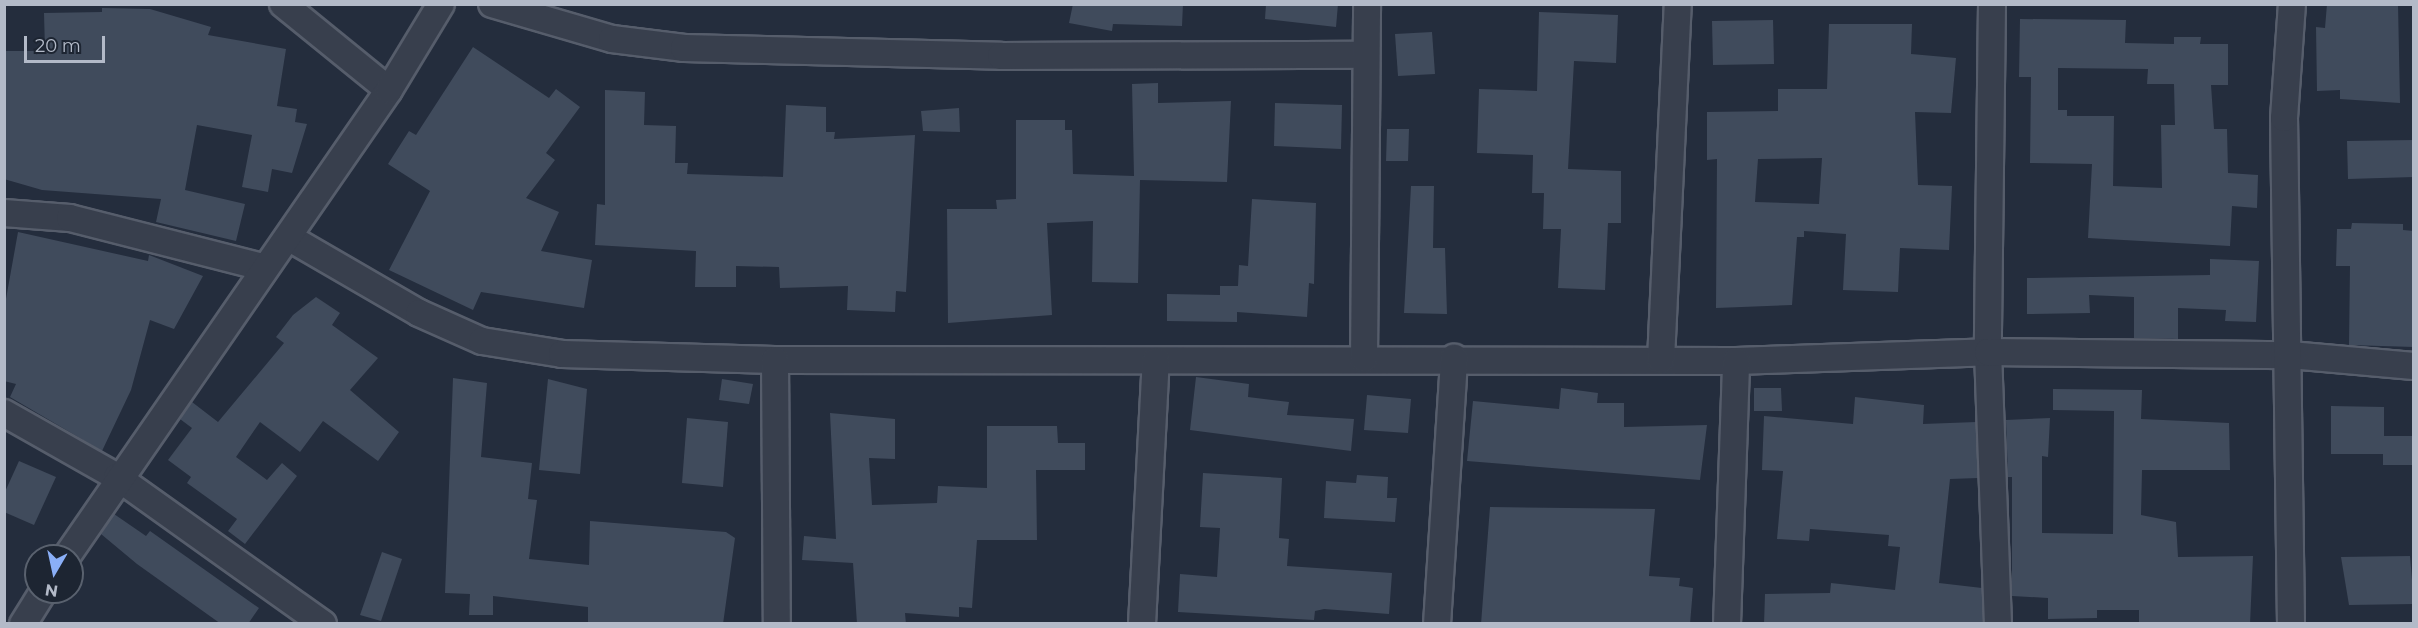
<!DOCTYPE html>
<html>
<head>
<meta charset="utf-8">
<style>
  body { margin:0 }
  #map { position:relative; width:2418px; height:628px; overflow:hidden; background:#242d3d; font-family:Montserrat,sans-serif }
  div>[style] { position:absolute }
  .building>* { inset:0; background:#404b5c }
  .roads { filter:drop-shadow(2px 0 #565d6b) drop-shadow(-2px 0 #565d6b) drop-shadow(0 2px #565d6b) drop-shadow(0 -2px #565d6b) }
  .minor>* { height:26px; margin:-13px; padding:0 13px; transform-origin:13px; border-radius:13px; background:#383f4d }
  span { translate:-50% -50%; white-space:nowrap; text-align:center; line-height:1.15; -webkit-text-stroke:4.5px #1d2532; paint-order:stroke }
  .frame { position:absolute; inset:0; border:6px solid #b3bac8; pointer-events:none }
  .north { position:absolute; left:24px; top:544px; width:60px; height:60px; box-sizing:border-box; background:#1d2532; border:2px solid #59616e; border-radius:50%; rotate:189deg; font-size:16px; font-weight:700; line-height:24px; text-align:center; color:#b3bac8 }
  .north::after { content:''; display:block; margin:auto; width:21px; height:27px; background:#8aaff7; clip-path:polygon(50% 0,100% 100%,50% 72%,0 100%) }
  .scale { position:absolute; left:24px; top:36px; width:81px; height:27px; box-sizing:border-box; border:3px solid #b3bac8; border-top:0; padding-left:8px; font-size:18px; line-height:21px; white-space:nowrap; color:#b3bac8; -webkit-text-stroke:4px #1d2532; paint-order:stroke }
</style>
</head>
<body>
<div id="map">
  <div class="building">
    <div style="clip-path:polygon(1073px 4px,1183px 4px,1182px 26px,1113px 24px,1112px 31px,1069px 23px)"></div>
    <div style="clip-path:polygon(1266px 4px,1338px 4px,1336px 27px,1265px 19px)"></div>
    <div style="clip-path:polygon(2327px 4px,2398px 4px,2400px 103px,2340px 99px,2340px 90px,2317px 91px,2316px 27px,2325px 28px)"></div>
    <div style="clip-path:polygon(102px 8px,150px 9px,211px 27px,208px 35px,286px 49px,277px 106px,297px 109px,295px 122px,307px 124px,292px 173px,272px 169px,268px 192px,242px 187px,252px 135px,197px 125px,185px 190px,245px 204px,236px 241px,156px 222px,161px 199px,42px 190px,4px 179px,4px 51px,45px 51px,44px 13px,102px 12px)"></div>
    <div style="clip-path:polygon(1539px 12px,1618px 15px,1616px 63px,1574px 61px,1568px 169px,1621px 171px,1621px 223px,1608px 223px,1605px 290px,1558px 288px,1561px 229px,1543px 229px,1544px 193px,1532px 193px,1533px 155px,1477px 153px,1479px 89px,1537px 91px)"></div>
    <div style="clip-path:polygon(evenodd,2020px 19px,2126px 20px,2125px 43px,2174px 44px,2174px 37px,2201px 37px,2200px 44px,2228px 44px,2228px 85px,2211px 85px,2214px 129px,2227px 129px,2228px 173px,2258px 175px,2257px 208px,2232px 206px,2230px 246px,2088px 238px,2092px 164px,2030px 163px,2031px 77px,2019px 77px,2020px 19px,2058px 68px,2148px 69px,2147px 84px,2174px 84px,2175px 125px,2161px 125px,2162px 188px,2113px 186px,2114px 116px,2067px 116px,2067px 110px,2058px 110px,2058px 68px)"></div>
    <div style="clip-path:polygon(1773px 20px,1774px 64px,1713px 65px,1712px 21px)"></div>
    <div style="clip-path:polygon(evenodd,1829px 24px,1912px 24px,1911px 54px,1956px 58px,1951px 113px,1915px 112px,1918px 185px,1952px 186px,1949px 250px,1900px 248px,1898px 292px,1843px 290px,1846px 234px,1804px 231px,1804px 237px,1797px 237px,1792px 305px,1716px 308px,1717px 159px,1707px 160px,1707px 112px,1778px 111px,1778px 89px,1827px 89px,1829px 24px,1822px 158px,1819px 204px,1755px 202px,1758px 159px,1822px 158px)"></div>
    <div style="clip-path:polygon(1432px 32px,1435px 74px,1398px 76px,1395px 34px)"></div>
    <div style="clip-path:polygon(473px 47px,549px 98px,556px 89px,580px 107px,546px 153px,555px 160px,526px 198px,559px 212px,541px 251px,592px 260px,584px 308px,481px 292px,473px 310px,389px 270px,430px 191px,388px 164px,409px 131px,416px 135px)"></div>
    <div style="clip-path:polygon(1158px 83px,1158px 103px,1231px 101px,1227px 182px,1140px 180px,1138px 283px,1092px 282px,1093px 221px,1047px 223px,1052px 315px,948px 323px,947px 209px,997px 209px,996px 200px,1016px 199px,1016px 120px,1065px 120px,1065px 130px,1072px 130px,1073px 174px,1134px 176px,1132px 84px)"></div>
    <div style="clip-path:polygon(605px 90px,645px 92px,644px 125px,676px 126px,675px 163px,688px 163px,687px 174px,783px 177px,786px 105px,826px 107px,826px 132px,835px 132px,834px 139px,915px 135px,906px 292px,896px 291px,895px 312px,847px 310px,848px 286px,780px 288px,779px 267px,736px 266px,736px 287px,695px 287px,696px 251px,595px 245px,597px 204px,605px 205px)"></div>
    <div style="clip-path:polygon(1275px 103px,1342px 105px,1341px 149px,1274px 146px)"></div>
    <div style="clip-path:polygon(959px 108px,960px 132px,923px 131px,921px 111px)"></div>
    <div style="clip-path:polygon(1387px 129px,1409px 129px,1408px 161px,1386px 161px)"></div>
    <div style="clip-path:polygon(2414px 140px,2414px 177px,2348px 179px,2347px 141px)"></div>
    <div style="clip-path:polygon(1411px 186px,1434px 186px,1433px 248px,1445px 248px,1447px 314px,1404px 313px)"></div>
    <div style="clip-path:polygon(1252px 199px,1316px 203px,1314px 284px,1309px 283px,1307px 317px,1237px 312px,1237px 322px,1167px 321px,1167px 294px,1220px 295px,1220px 286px,1238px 286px,1239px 265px,1248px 266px)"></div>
    <div style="clip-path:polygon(2352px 223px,2403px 224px,2403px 230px,2414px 231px,2414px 347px,2349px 345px,2350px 266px,2336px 266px,2337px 229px,2351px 229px)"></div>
    <div style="clip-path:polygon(18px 232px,148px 261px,149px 255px,203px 276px,174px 329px,150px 320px,131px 390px,102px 451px,10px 397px,16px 384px,4px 381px,4px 310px)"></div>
    <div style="clip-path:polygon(2210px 259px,2259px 261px,2256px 322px,2225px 321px,2226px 310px,2178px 308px,2178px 339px,2134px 338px,2134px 297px,2089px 295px,2090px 313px,2027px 314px,2027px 278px,2210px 275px)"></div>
    <div style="clip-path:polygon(316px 297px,340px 313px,332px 325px,378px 358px,350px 390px,399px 432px,378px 461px,323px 421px,300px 452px,260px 422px,236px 457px,267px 480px,282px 463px,297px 476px,245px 544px,228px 531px,237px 519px,187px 483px,191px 477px,168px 460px,192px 428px,180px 419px,192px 402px,218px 422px,284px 343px,276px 337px,293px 315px)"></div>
    <div style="clip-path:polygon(1196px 377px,1249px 384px,1248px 397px,1289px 402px,1287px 415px,1354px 419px,1351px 451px,1190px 430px)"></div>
    <div style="clip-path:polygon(453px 378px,487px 383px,481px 457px,532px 463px,528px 499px,537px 500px,529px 559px,589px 565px,590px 521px,726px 532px,735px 538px,723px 624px,588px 624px,588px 607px,493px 596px,493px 615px,469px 615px,470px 594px,445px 593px)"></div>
    <div style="clip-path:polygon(548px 379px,587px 389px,580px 474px,539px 470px)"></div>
    <div style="clip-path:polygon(722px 379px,753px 384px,749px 404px,719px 400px)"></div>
    <div style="clip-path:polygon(1561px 388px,1598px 393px,1597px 403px,1624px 403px,1624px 427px,1707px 425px,1700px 480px,1467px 461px,1473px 401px,1559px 409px)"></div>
    <div style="clip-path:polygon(1754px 388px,1781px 388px,1782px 411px,1754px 411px)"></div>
    <div style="clip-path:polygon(2053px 389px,2142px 390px,2141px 419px,2229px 423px,2230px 470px,2142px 470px,2141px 515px,2176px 522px,2178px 557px,2253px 556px,2250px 624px,2139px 624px,2139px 610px,2097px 610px,2097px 618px,2048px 619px,2048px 598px,2012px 596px,2012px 477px,2008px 477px,2006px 420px,2050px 418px,2048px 457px,2042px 456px,2042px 533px,2113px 534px,2114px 411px,2053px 410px)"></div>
    <div style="clip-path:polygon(1367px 395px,1411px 399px,1408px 433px,1364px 430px)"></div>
    <div style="clip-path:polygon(1855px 397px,1924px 405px,1923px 424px,1976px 422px,1978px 478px,1950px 479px,1939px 583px,1982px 588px,1983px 624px,1764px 624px,1765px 594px,1830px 593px,1831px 583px,1895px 590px,1900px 547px,1888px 546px,1889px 535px,1810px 529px,1809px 541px,1777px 539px,1783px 471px,1762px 470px,1764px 416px,1853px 424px)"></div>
    <div style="clip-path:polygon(2331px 406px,2384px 407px,2384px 436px,2414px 436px,2414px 465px,2383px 465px,2383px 454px,2331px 454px)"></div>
    <div style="clip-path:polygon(830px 413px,895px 419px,895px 459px,869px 458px,872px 505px,937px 503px,938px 486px,987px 488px,987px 426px,1057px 426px,1058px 443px,1085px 443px,1085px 470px,1036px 470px,1037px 540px,977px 540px,972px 608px,959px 607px,959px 617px,905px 613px,906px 624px,857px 624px,853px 563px,802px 560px,804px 536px,836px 539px)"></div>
    <div style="clip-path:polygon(687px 418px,728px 422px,723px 487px,682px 483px)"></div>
    <div style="clip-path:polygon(19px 461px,56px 477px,34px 525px,4px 512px,4px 494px)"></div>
    <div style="clip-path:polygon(1203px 473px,1282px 478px,1279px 538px,1289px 539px,1287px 566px,1392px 573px,1389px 614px,1324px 609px,1315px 611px,1314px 620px,1178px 612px,1180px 574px,1217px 577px,1220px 528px,1200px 527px)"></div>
    <div style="clip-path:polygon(1357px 475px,1388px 477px,1387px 498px,1397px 498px,1395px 522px,1324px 518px,1326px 481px,1356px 483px)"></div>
    <div style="clip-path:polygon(1490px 507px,1655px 509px,1649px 576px,1680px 578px,1679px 586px,1693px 588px,1690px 624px,1481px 624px)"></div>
    <div style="clip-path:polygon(114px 514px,146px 536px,150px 531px,259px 608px,248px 624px,221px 624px,137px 564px,101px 534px)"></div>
    <div style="clip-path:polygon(382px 552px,402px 559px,381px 621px,360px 615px)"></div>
    <div style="clip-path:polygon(2410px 556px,2414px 604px,2349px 605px,2341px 557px)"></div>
  </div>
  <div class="roads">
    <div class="minor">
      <div style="left:283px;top:4px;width:136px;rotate:39.1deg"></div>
      <div style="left:492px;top:4px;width:125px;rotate:16.3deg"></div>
      <div style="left:612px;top:39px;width:73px;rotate:7.1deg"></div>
      <div style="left:684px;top:48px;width:317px;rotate:1.4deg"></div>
      <div style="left:1001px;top:56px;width:363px;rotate:-0.2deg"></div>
      <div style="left:1992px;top:4px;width:348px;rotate:90.7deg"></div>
      <div style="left:1988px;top:352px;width:272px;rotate:87.9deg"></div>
      <div style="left:4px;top:213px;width:66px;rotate:4.3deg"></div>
      <div style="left:70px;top:218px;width:198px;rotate:14.3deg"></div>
      <div style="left:288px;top:237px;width:151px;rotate:30.1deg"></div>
      <div style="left:419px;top:313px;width:69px;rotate:24deg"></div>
      <div style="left:482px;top:341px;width:81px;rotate:9.2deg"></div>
      <div style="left:562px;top:354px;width:213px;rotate:1.6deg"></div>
      <div style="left:775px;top:360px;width:961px;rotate:0.06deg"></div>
      <div style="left:1736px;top:361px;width:252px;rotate:-2deg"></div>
      <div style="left:1988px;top:352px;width:302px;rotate:0.6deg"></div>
      <div style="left:2290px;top:355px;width:124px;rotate:5.1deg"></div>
      <div style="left:1364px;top:359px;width:355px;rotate:-89.5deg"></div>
      <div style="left:775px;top:360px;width:264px;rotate:89.6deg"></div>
      <div style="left:1661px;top:360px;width:356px;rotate:-87.3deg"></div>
      <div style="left:4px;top:413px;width:130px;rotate:29.5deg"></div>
      <div style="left:117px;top:477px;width:253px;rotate:35.5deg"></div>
      <div style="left:67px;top:556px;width:566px;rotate:-55.36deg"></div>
      <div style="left:389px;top:90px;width:100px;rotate:-58.8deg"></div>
      <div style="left:23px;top:624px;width:38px;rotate:-58deg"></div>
      <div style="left:1142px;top:624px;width:263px;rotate:-87deg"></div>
      <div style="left:1437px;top:624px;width:267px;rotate:-86.3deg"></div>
      <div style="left:1727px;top:624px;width:263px;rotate:-88deg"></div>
      <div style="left:2291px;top:624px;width:506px;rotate:-90.79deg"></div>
      <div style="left:2284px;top:118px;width:114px;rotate:-86deg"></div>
    </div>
  </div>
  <div class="frame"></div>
  <div class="north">N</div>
  <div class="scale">20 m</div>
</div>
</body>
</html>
